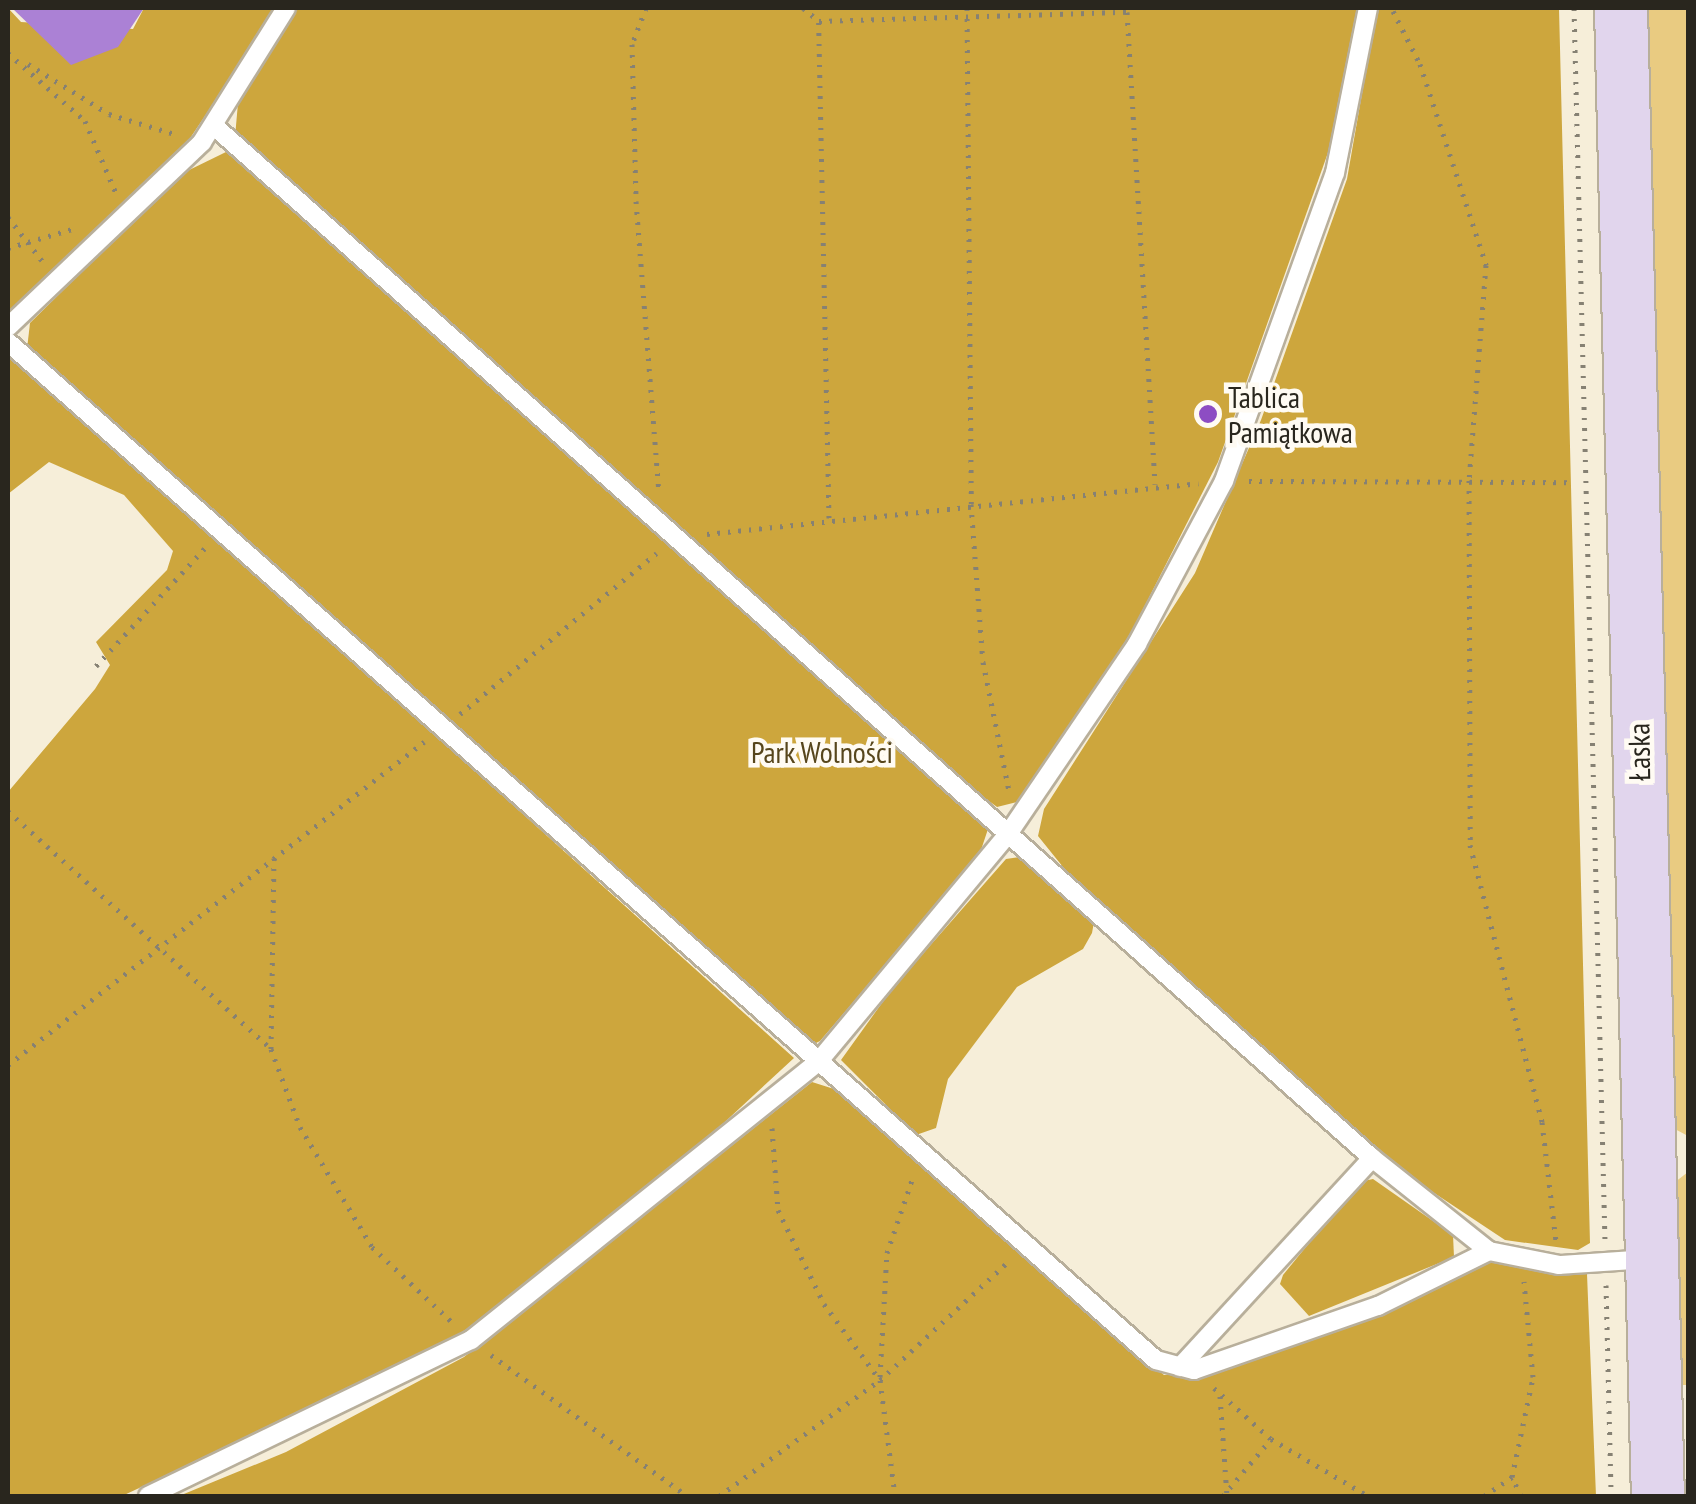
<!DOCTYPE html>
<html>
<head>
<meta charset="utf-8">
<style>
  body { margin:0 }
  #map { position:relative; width:1696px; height:1504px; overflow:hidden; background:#f6eed9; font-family:"PT Sans Narrow",sans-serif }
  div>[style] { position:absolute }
  .green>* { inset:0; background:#e9cb81 }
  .forest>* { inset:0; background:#cda63d }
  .water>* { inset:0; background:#ab81d5 }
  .path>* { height:5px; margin-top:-2.5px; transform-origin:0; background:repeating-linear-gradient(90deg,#868173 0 2.5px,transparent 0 10.5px) }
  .roads { filter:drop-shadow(2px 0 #b8af9b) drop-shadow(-2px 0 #b8af9b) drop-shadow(0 2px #b8af9b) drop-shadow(0 -2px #b8af9b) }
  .lane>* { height:18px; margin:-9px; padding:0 9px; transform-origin:9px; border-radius:9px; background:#fff }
  .secondary>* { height:52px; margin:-26px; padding:0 26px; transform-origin:26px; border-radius:26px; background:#e1d5ed }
  .dots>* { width:28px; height:28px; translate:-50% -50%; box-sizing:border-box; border:5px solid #fffbf3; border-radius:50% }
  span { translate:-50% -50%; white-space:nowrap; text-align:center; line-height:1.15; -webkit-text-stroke:9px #fffbf3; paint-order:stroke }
  .poi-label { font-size:30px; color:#29261e }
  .left { translate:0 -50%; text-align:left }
  .park-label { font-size:30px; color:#57461c }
  .street-label { font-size:30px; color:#29261e }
  .frame { position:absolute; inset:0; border:10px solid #29261e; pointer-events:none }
</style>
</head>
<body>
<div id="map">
  <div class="green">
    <div style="clip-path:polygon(1640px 8px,1688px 8px,1688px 1136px,1673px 1128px)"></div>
    <div style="clip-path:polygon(1688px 1172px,1688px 1385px,1683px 1385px,1674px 1377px,1670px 1186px)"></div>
  </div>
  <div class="forest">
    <div style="clip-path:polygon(8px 8px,21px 22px,133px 29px,144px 8px,278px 8px,174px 162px,8px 317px)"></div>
    <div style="clip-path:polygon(296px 8px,1360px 8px,1330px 147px,1218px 462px,1130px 635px,1017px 802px,997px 807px,977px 792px,235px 137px,238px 103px)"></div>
    <div style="clip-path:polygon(1377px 8px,1559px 8px,1590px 1243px,1578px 1250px,1505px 1240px,1380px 1157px,1084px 893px,1038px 836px,1044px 809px,1195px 573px,1261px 420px,1347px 179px)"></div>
    <div style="clip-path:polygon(226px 152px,988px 829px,979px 856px,820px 1041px,810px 1046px,27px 349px,30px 323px,181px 174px)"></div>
    <div style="clip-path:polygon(8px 351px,794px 1058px,700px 1145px,454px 1342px,122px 1496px,8px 1496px,8px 792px,95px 689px,110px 665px,96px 642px,167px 570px,173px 551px,124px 495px,49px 462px,8px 494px)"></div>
    <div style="clip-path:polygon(1019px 857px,1094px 922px,1092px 933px,1083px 949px,1017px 987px,948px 1079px,936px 1128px,916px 1135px,841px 1060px,892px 989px,1006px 859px)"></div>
    <div style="clip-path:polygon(812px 1082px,834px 1089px,1164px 1375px,1224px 1371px,1364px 1321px,1491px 1258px,1587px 1274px,1596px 1496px,179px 1496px,286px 1452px,464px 1357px)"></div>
    <div style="clip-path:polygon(1373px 1179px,1453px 1235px,1454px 1257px,1309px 1316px,1280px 1284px,1283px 1275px,1359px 1182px)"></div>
  </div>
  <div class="water">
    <div style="clip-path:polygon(12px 8px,144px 8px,118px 47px,71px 65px)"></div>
  </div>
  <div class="path">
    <div style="left:646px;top:8px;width:39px;rotate:111deg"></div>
    <div style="left:632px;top:44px;width:157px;rotate:88.5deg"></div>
    <div style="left:636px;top:201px;width:291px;rotate:85.5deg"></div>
    <div style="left:803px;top:8px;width:21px;rotate:39deg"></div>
    <div style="left:967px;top:8px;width:496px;rotate:89.5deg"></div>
    <div style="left:971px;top:504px;width:158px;rotate:85.7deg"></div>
    <div style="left:983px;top:662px;width:132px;rotate:78.6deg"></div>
    <div style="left:1574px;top:8px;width:1231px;rotate:88.56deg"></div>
    <div style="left:1393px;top:11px;width:59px;rotate:63deg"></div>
    <div style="left:1420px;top:64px;width:212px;rotate:71.8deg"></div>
    <div style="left:1486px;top:265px;width:216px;rotate:94.5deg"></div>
    <div style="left:1469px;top:480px;width:365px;rotate:89.8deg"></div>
    <div style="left:1470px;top:845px;width:286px;rotate:75.4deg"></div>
    <div style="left:1542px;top:1122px;width:121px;rotate:83.3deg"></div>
    <div style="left:8px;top:53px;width:103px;rotate:41.4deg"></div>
    <div style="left:85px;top:121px;width:78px;rotate:66.7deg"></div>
    <div style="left:28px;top:64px;width:95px;rotate:31.7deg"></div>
    <div style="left:109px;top:114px;width:69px;rotate:16.9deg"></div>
    <div style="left:8px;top:217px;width:57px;rotate:52.1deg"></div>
    <div style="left:8px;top:248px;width:71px;rotate:-16.4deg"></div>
    <div style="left:1249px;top:481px;width:325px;rotate:0.2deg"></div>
    <div style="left:829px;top:518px;width:497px;rotate:-91.2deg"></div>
    <div style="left:819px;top:21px;width:308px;rotate:-1.7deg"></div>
    <div style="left:1127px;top:12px;width:473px;rotate:86.6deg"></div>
    <div style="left:707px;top:534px;width:494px;rotate:-5.9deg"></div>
    <div style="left:96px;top:666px;width:162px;rotate:-47.3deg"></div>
    <div style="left:460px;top:714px;width:254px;rotate:-39.3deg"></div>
    <div style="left:8px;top:811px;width:355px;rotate:42.1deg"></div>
    <div style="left:271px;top:1049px;width:83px;rotate:69.6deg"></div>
    <div style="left:300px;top:1127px;width:140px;rotate:59deg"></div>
    <div style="left:372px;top:1247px;width:110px;rotate:43.2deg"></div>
    <div style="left:271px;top:1049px;width:191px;rotate:-89.1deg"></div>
    <div style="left:8px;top:1065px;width:527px;rotate:-37.83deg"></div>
    <div style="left:772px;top:1128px;width:82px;rotate:85.8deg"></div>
    <div style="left:778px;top:1210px;width:105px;rotate:63.9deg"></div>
    <div style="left:824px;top:1304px;width:94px;rotate:53.6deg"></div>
    <div style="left:880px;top:1380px;width:117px;rotate:82.6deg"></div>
    <div style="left:1606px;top:1285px;width:211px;rotate:88.6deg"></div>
    <div style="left:491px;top:1355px;width:241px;rotate:35.7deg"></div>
    <div style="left:880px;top:1377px;width:124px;rotate:-86.8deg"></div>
    <div style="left:887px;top:1253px;width:80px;rotate:-71.1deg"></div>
    <div style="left:1214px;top:1388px;width:76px;rotate:41.8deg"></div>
    <div style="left:1271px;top:1439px;width:113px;rotate:30.4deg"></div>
    <div style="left:1220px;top:1396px;width:100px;rotate:86deg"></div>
    <div style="left:719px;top:1496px;width:198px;rotate:-35.8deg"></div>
    <div style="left:880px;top:1380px;width:178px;rotate:-42.7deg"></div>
    <div style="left:1223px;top:1496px;width:75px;rotate:-49.9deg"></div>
    <div style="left:1484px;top:1496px;width:34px;rotate:-34deg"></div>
    <div style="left:1521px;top:1496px;width:21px;rotate:-115deg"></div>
    <div style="left:1512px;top:1477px;width:102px;rotate:-78.1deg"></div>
    <div style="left:1533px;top:1377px;width:96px;rotate:-95.4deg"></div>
  </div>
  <div class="roads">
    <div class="lane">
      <div style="left:8px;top:327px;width:268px;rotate:-43.6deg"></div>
      <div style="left:202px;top:142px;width:158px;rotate:-57.9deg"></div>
      <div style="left:8px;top:342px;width:1534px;rotate:41.57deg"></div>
      <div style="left:1156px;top:1360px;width:39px;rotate:15deg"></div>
      <div style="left:1194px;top:1370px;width:195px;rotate:-19.2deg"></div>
      <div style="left:1378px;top:1306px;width:124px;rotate:-26.4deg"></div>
      <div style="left:1489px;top:1251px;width:149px;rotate:-141.5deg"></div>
      <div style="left:1372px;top:1158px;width:1551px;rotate:-138.29deg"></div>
      <div style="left:1489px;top:1251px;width:71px;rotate:11.3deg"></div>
      <div style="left:1559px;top:1265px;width:88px;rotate:-3.9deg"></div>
      <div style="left:1180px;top:1367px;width:284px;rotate:-47.4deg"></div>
      <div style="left:148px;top:1496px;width:359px;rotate:-25.8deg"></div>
      <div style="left:471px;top:1340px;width:445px;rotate:-38.7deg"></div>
      <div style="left:818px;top:1062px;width:297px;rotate:-50.2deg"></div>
      <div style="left:1008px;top:834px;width:230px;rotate:-55.8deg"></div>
      <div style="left:1137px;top:644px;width:185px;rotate:-61.9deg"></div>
      <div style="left:1224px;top:481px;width:327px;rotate:-70.2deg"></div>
      <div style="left:1335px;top:173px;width:168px;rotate:-78.7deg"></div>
    </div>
    <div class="secondary">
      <div style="left:1621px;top:8px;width:1488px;rotate:88.58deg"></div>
    </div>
  </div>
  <div class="dots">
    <div style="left:1208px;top:414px;background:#8d4dc3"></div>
  </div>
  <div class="poi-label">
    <span class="left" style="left:1228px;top:414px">Tablica<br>Pamiątkowa</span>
  </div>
  <div class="park-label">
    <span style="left:822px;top:752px">Park Wolności</span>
  </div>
  <div class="street-label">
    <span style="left:1639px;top:752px;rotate:-91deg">Łaska</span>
  </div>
  <div class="frame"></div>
</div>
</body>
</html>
